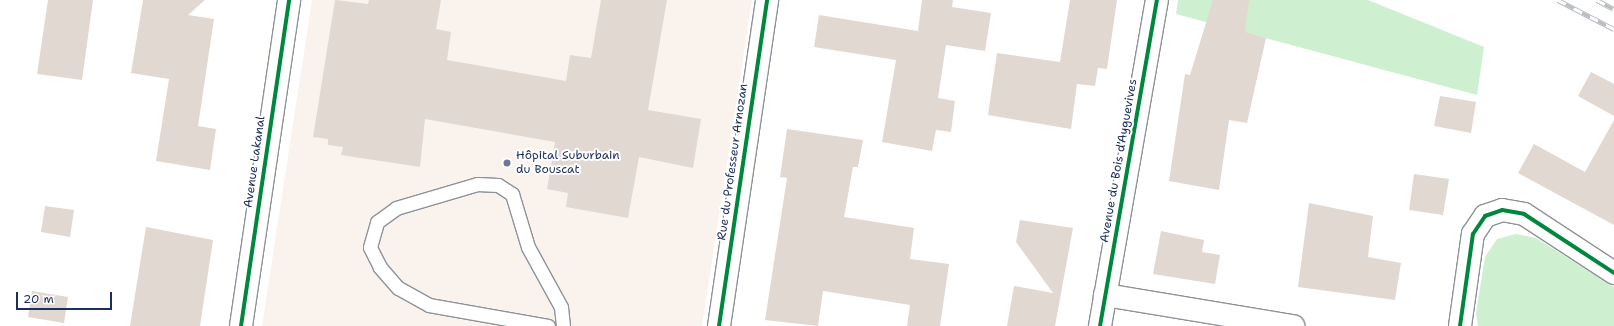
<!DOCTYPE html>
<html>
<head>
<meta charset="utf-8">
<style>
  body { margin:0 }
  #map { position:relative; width:1614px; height:326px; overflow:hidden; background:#fff; font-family:"Shantell Sans",sans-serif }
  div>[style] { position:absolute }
  .built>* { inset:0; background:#faf3ed }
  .green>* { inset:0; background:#cef0d0 }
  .building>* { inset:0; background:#e0d8d1 }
  .roads { filter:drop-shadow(1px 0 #8e929a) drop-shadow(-1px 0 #8e929a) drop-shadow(0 1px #8e929a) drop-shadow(0 -1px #8e929a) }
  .lane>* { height:13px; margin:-6.5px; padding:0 6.5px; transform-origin:6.5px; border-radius:6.5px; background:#fff }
  .street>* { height:22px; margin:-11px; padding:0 11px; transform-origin:11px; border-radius:11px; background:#fff }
  .rail>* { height:4.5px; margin-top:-2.25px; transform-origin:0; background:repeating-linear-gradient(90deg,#fff 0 9px,#b9bcc1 0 18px); box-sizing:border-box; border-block:1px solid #b9bcc1 }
  .cycleway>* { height:4px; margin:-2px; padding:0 2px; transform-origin:2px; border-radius:2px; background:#00873e }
  .dots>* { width:11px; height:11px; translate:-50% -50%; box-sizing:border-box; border:2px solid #fff; border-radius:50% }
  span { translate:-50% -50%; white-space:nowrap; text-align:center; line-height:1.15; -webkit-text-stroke:4px #fff; paint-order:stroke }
  .poi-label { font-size:12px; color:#1b2f5e }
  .left { translate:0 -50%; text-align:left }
  .street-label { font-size:12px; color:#1b2f5e }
  .scale { position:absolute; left:16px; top:292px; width:96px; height:18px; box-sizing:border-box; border:2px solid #1b2f5e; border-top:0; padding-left:5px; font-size:12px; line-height:14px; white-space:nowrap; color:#1b2f5e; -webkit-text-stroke:3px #fff; paint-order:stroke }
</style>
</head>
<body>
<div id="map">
  <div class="built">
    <div style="clip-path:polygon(312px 0,752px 0,702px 326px,262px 326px)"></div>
  </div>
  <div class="green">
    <div style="clip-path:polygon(1178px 0,1368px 0,1484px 47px,1477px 95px,1176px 14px)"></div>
    <div style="clip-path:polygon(1516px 234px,1536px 238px,1614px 287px,1614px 326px,1478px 326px,1476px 313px,1485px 257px,1497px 239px)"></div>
  </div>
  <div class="building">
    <div style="clip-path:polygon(48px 0,93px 0,82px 80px,37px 74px)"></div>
    <div style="clip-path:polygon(143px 0,205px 0,188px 15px,214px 19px,198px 126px,216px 129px,210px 170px,156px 161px,169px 79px,131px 73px)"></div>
    <div style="clip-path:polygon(335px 0,368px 4px,369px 0,441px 0,436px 29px,451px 32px,447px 60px,566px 81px,570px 55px,591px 58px,601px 0,667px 0,648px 110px,701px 119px,693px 168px,639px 157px,628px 218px,566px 207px,568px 193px,547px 189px,555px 142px,425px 119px,420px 167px,341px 155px,343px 147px,328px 145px,328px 139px,313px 137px)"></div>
    <div style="clip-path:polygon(922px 0,953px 0,952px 7px,991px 13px,985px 51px,946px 45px,938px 98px,955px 101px,951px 132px,936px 130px,932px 151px,882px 142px,896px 60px,814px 47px,819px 15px,918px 31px)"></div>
    <div style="clip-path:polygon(1070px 0,1117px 0,1107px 69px,1098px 68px,1095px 86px,1077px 84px,1071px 129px,988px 115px,997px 53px,1060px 62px)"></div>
    <div style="clip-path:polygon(1213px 0,1249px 0,1245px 32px,1266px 38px,1247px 123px,1229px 120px,1219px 190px,1169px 181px,1185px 74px,1190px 75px)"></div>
    <div style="clip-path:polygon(1591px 72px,1614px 84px,1614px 116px,1578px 96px)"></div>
    <div style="clip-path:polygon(1440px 96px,1476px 102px,1471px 133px,1434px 126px)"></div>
    <div style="clip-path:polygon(1614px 120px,1614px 225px,1518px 173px,1534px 144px,1585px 172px)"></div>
    <div style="clip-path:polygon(787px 129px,863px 140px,858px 167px,853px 167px,844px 217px,914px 228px,910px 259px,949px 264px,940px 326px,907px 326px,910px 305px,823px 291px,818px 326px,765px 320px,787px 178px,780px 177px)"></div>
    <div style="clip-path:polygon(1414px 174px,1449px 179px,1443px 215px,1409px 210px)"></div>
    <div style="clip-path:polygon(1309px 203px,1373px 216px,1368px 257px,1401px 263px,1395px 300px,1298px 287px)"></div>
    <div style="clip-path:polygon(45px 206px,74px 210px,70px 237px,41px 232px)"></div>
    <div style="clip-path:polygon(1020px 220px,1073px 228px,1055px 326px,1007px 326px,1014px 286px,1053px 293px,1016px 242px)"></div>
    <div style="clip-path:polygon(146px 227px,213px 240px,200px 326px,130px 326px)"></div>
    <div style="clip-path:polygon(1161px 231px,1204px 240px,1202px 252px,1220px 255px,1215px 284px,1153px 274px)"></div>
    <div style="clip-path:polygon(32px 291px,68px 297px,64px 323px,28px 317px)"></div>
  </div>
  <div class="roads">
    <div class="lane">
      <div style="left:548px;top:326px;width:121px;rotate:-170deg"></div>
      <div style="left:429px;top:305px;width:35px;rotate:-151deg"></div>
      <div style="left:398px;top:288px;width:28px;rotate:-131deg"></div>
      <div style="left:380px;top:267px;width:22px;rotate:-117deg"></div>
      <div style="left:370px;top:247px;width:26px;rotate:-74deg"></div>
      <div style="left:377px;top:222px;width:24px;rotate:-36deg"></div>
      <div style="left:396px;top:208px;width:84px;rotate:-16.5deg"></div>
      <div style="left:477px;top:184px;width:21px;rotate:3deg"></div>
      <div style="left:498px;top:185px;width:17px;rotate:33deg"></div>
      <div style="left:512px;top:194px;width:55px;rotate:73.2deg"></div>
      <div style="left:528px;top:247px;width:68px;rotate:61.2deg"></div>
      <div style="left:561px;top:307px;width:19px;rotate:84deg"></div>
    </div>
    <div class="street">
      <div style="left:1105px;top:295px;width:191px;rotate:9.4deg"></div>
      <div style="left:241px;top:326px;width:330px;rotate:-81.6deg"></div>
      <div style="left:719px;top:326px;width:330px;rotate:-81.6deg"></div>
      <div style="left:1100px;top:326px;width:331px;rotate:-80.1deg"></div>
      <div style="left:1460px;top:326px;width:93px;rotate:-82deg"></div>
      <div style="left:1473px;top:234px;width:22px;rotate:-56deg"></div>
      <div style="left:1485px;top:216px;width:18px;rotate:-19deg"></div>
      <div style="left:1502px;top:210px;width:22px;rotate:10deg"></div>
      <div style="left:1524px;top:214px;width:108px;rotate:33.2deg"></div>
    </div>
  </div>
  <div class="rail">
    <div style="left:1558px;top:0;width:63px;rotate:27.4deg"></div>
    <div style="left:1597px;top:0;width:19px;rotate:28deg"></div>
  </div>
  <div class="cycleway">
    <div style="left:241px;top:326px;width:330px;rotate:-81.6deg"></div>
    <div style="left:719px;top:326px;width:330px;rotate:-81.6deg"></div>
    <div style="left:1100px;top:326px;width:331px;rotate:-80.1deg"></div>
    <div style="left:1460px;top:326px;width:93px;rotate:-82deg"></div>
    <div style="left:1473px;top:234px;width:22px;rotate:-56deg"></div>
    <div style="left:1485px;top:216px;width:18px;rotate:-19deg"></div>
    <div style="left:1502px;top:210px;width:22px;rotate:10deg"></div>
    <div style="left:1524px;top:214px;width:108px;rotate:33.2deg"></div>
  </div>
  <div class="dots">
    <div style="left:507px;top:163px;background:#6b7896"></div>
  </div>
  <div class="poi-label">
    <span class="left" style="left:516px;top:163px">Hôpital Suburbain<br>du Bouscat</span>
  </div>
  <div class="street-label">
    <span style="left:1119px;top:161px;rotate:-80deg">Avenue du Bois d'Ayguevives</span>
    <span style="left:255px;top:162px;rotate:-82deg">Avenue Lakanal</span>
    <span style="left:733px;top:162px;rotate:-82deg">Rue du Professeur Arnozan</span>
  </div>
  <div class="scale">20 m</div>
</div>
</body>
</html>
